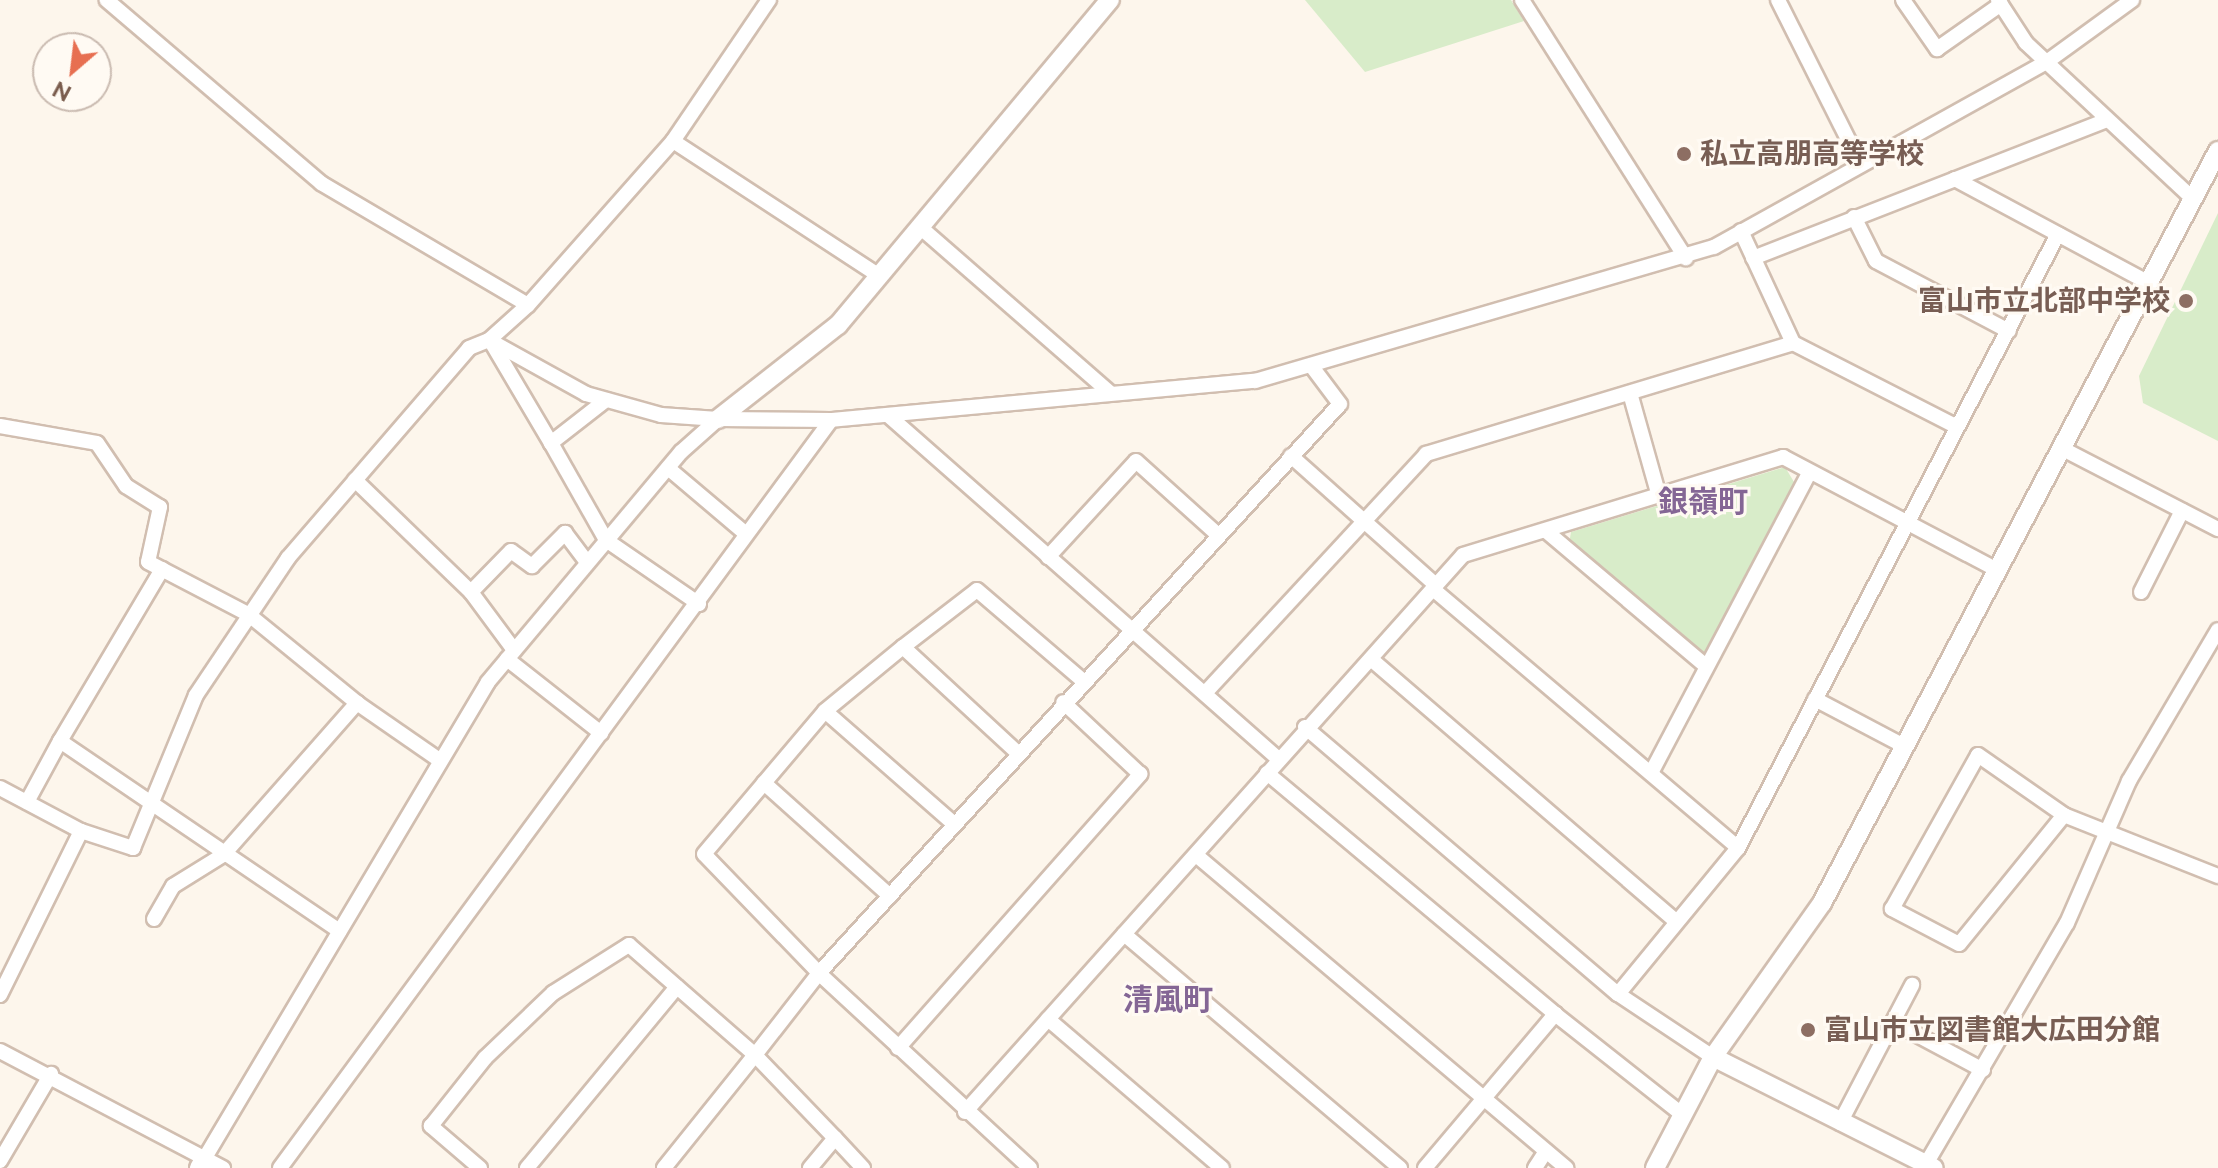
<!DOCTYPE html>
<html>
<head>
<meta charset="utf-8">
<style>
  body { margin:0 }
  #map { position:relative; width:2218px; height:1168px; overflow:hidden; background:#fdf6ec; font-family:Raleway,"Noto Sans JP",sans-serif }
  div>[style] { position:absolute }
  .green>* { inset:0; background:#d8ecc9 }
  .roads { filter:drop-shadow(2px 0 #d1beb0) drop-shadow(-2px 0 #d1beb0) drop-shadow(0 2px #d1beb0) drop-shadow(0 -2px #d1beb0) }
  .minor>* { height:14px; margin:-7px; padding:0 7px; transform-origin:7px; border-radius:7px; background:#fff }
  .tertiary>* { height:18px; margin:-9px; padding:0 9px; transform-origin:9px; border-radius:9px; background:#fff }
  .dots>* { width:22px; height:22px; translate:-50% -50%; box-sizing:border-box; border:4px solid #fffaf3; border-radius:50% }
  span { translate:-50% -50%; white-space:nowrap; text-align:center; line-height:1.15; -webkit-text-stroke:6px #fffaf3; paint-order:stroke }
  .education-label { font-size:28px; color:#785e54; font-weight:700 }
  .left { translate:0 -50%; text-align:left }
  .right { translate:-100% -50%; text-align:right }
  .neighbourhood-label { font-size:30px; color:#846695; font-weight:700 }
  .north { position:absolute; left:32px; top:32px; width:80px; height:80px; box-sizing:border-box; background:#fffaf3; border:2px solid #cabbb1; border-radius:50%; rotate:208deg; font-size:22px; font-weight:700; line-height:32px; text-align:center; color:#7a5c4d }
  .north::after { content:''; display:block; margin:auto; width:28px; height:36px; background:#e76f51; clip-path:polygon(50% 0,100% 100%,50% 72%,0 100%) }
</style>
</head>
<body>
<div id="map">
  <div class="green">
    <div style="clip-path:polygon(1305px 0,1511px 0,1524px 21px,1365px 72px)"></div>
    <div style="clip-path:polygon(2218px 213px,2218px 441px,2143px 403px,2139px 376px)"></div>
    <div style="clip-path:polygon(1785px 467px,1797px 487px,1706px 659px,1569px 544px,1571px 532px)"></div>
  </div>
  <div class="roads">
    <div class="minor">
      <div style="left:1522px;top:0;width:306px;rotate:57.6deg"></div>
      <div style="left:1778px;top:0;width:182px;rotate:63.3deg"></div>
      <div style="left:1903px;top:0;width:60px;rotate:55.2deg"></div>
      <div style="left:1937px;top:49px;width:78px;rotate:-35.1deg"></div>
      <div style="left:1998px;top:0;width:51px;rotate:56.9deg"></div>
      <div style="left:2026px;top:43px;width:227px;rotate:43deg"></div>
      <div style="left:673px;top:141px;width:171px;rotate:-55.8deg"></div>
      <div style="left:1955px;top:179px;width:218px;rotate:28.2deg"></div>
      <div style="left:1854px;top:217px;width:49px;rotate:63.4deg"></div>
      <div style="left:1876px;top:261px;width:150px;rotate:27.8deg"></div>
      <div style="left:920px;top:227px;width:252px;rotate:41.1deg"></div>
      <div style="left:1741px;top:231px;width:123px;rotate:65.1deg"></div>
      <div style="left:1793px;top:343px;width:184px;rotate:27.1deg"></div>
      <div style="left:1753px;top:258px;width:380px;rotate:-21.3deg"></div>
      <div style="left:528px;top:305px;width:219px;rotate:-48.5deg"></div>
      <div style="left:673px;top:141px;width:246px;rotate:33.2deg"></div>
      <div style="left:489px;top:340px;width:111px;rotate:29.1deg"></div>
      <div style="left:586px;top:394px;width:78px;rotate:15.6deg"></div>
      <div style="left:661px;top:415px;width:57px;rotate:4deg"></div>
      <div style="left:718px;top:419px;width:113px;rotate:0.5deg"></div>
      <div style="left:831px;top:420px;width:426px;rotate:-5.3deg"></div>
      <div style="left:1255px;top:381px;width:478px;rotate:-16.3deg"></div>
      <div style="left:1714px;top:247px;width:382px;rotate:-29.1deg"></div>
      <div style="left:2048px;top:61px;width:104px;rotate:-36deg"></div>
      <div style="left:490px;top:340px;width:120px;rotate:59.4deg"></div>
      <div style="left:1630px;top:393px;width:107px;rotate:74.3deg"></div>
      <div style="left:606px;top:400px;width:70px;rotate:142deg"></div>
      <div style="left:551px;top:443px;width:112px;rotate:60.4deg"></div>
      <div style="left:606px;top:540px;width:113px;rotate:34.5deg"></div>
      <div style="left:889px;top:416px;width:516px;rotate:41.38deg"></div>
      <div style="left:0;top:426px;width:98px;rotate:9.9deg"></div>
      <div style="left:97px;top:443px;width:52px;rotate:56deg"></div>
      <div style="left:126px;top:486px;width:40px;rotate:32deg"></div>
      <div style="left:160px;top:507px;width:56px;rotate:102.3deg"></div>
      <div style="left:148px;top:562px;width:113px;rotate:27.5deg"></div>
      <div style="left:248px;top:614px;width:141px;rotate:39.2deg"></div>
      <div style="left:2061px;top:448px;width:177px;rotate:27.3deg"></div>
      <div style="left:1291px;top:456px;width:194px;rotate:41.7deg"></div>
      <div style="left:668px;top:468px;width:102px;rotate:40.2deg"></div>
      <div style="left:355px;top:480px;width:161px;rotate:44deg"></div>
      <div style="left:1546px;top:531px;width:209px;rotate:40.2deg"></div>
      <div style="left:1048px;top:557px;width:130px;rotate:-47.5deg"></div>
      <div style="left:1136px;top:461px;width:109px;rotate:42deg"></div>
      <div style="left:1433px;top:589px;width:400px;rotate:40.3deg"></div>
      <div style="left:2141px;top:592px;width:91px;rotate:-63.2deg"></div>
      <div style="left:903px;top:647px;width:93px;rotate:-37.6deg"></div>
      <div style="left:977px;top:590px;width:138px;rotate:40.6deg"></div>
      <div style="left:514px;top:650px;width:72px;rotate:-126.6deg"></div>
      <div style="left:471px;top:592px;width:57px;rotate:-45.7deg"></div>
      <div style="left:511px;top:551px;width:26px;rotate:36deg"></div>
      <div style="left:532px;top:566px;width:47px;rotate:-45deg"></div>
      <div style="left:565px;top:533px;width:36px;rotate:53deg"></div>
      <div style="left:507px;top:659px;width:120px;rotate:38.2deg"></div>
      <div style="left:1371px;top:659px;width:402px;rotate:40.7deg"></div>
      <div style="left:1205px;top:693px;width:326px;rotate:-47.2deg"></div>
      <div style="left:1426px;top:454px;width:383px;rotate:-16.8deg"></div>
      <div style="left:1815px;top:699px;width:101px;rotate:27.8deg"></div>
      <div style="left:825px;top:711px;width:101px;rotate:-39.4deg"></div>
      <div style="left:903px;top:647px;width:156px;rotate:42.7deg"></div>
      <div style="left:1305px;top:727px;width:411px;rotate:40.5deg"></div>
      <div style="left:1618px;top:994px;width:114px;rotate:33.6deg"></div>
      <div style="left:60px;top:741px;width:200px;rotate:-59.3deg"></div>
      <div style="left:1978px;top:755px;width:105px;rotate:34.9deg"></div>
      <div style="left:2064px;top:815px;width:166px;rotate:129.1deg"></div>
      <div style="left:1959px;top:944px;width:76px;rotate:-152.4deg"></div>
      <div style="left:1892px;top:909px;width:176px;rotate:-60.8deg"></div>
      <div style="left:1267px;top:773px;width:376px;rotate:39.9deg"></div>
      <div style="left:1651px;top:773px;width:340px;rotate:-62.2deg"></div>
      <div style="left:764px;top:783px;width:94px;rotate:-49.7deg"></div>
      <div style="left:825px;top:711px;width:171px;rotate:41.2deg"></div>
      <div style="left:0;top:788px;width:92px;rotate:28deg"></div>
      <div style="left:27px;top:802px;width:69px;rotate:-61.6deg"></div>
      <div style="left:60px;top:741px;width:338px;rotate:34.2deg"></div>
      <div style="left:2064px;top:815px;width:166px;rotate:21.6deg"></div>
      <div style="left:1196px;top:855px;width:485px;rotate:40.2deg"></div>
      <div style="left:154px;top:919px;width:38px;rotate:-60deg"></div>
      <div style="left:173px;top:886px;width:59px;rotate:-31.8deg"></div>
      <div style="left:223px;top:855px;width:203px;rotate:-48.6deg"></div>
      <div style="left:357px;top:703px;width:98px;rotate:34.7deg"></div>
      <div style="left:1124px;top:934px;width:362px;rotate:40.3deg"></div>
      <div style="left:1618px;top:994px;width:189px;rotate:-50.6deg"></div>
      <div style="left:1738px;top:848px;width:692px;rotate:-62.47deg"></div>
      <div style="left:0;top:995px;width:183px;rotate:-63.7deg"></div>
      <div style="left:81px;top:831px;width:55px;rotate:18.1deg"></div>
      <div style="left:133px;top:848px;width:165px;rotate:-67.6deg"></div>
      <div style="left:196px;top:695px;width:165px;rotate:-56.1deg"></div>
      <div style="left:288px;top:558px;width:277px;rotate:-49.2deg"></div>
      <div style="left:469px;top:348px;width:22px;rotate:-22deg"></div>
      <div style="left:489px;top:340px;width:52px;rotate:-41.9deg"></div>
      <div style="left:528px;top:305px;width:240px;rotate:-149.5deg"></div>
      <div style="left:321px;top:183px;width:282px;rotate:-139.5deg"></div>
      <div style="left:1048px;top:1019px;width:229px;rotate:40.6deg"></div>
      <div style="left:1893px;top:1022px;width:102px;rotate:28.1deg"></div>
      <div style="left:898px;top:1048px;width:366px;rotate:-48.5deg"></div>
      <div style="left:1140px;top:774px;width:105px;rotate:-136.9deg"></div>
      <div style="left:0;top:1051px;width:252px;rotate:27.7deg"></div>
      <div style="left:965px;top:1112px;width:747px;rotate:-48.2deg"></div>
      <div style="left:1463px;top:555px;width:335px;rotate:-17deg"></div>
      <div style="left:1783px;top:457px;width:242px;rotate:27.8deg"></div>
      <div style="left:1840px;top:1123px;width:156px;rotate:-62.4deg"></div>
      <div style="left:0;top:1161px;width:101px;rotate:-59.6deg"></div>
      <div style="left:203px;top:1161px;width:557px;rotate:-59.25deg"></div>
      <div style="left:488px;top:682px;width:300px;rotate:-50deg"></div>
      <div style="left:681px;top:452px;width:50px;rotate:-41.7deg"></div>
      <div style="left:1926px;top:1164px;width:279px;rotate:-59.7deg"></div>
      <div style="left:2067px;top:923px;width:155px;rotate:-66.4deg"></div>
      <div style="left:2129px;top:781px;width:175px;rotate:-59.5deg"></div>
      <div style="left:280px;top:1168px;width:929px;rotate:-53.62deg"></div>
      <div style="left:480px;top:1168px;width:65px;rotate:-139.4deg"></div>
      <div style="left:431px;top:1126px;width:87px;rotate:-51.5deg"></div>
      <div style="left:485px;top:1058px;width:94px;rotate:-43.7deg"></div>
      <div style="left:553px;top:993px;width:90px;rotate:-32.3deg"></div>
      <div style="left:629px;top:945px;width:167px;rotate:41.1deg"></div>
      <div style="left:755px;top:1055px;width:104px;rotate:-52deg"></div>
      <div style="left:819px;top:973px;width:165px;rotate:-134deg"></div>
      <div style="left:704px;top:854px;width:93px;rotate:-49.8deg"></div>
      <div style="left:764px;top:783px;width:169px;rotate:41.9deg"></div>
      <div style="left:527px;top:1168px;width:235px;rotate:-50.4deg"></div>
      <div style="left:664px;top:1168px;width:145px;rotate:-51.2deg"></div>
      <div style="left:755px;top:1055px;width:115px;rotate:46.1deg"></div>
      <div style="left:810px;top:1168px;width:39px;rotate:-50deg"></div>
      <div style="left:835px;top:1138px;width:41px;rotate:47deg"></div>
      <div style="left:1030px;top:1168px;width:287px;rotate:-137.3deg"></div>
      <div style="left:819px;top:973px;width:771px;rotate:-47.52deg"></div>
      <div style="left:1340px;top:404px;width:45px;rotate:-126.9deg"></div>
      <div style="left:1425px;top:1168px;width:202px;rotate:-49.8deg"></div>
      <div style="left:1555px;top:1014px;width:163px;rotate:38.3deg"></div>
      <div style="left:1535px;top:1168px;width:20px;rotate:-57deg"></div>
    </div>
    <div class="tertiary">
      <div style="left:718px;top:419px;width:152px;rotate:-38.1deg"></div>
      <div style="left:838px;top:325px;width:424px;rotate:-50.1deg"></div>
      <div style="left:1713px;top:1057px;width:247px;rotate:26.7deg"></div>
      <div style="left:199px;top:1168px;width:8px;rotate:-60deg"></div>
      <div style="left:1655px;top:1168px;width:125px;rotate:-62.4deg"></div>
      <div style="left:1713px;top:1057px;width:189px;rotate:-54.7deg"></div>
      <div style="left:1822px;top:903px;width:850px;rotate:-62.23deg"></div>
    </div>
  </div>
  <div class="dots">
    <div style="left:1684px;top:154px;background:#8d6e63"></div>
    <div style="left:2186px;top:301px;background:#8d6e63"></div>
    <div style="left:1808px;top:1030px;background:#8d6e63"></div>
  </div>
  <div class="education-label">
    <span class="left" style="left:1700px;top:154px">私立高朋高等学校</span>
    <span class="right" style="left:2170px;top:301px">富山市立北部中学校</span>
    <span class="left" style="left:1824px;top:1030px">富山市立図書館大広田分館</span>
  </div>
  <div class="neighbourhood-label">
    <span style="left:1703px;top:502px">銀嶺町</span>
    <span style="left:1168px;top:1000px">清風町</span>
  </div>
  <div class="north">N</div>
</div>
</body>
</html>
